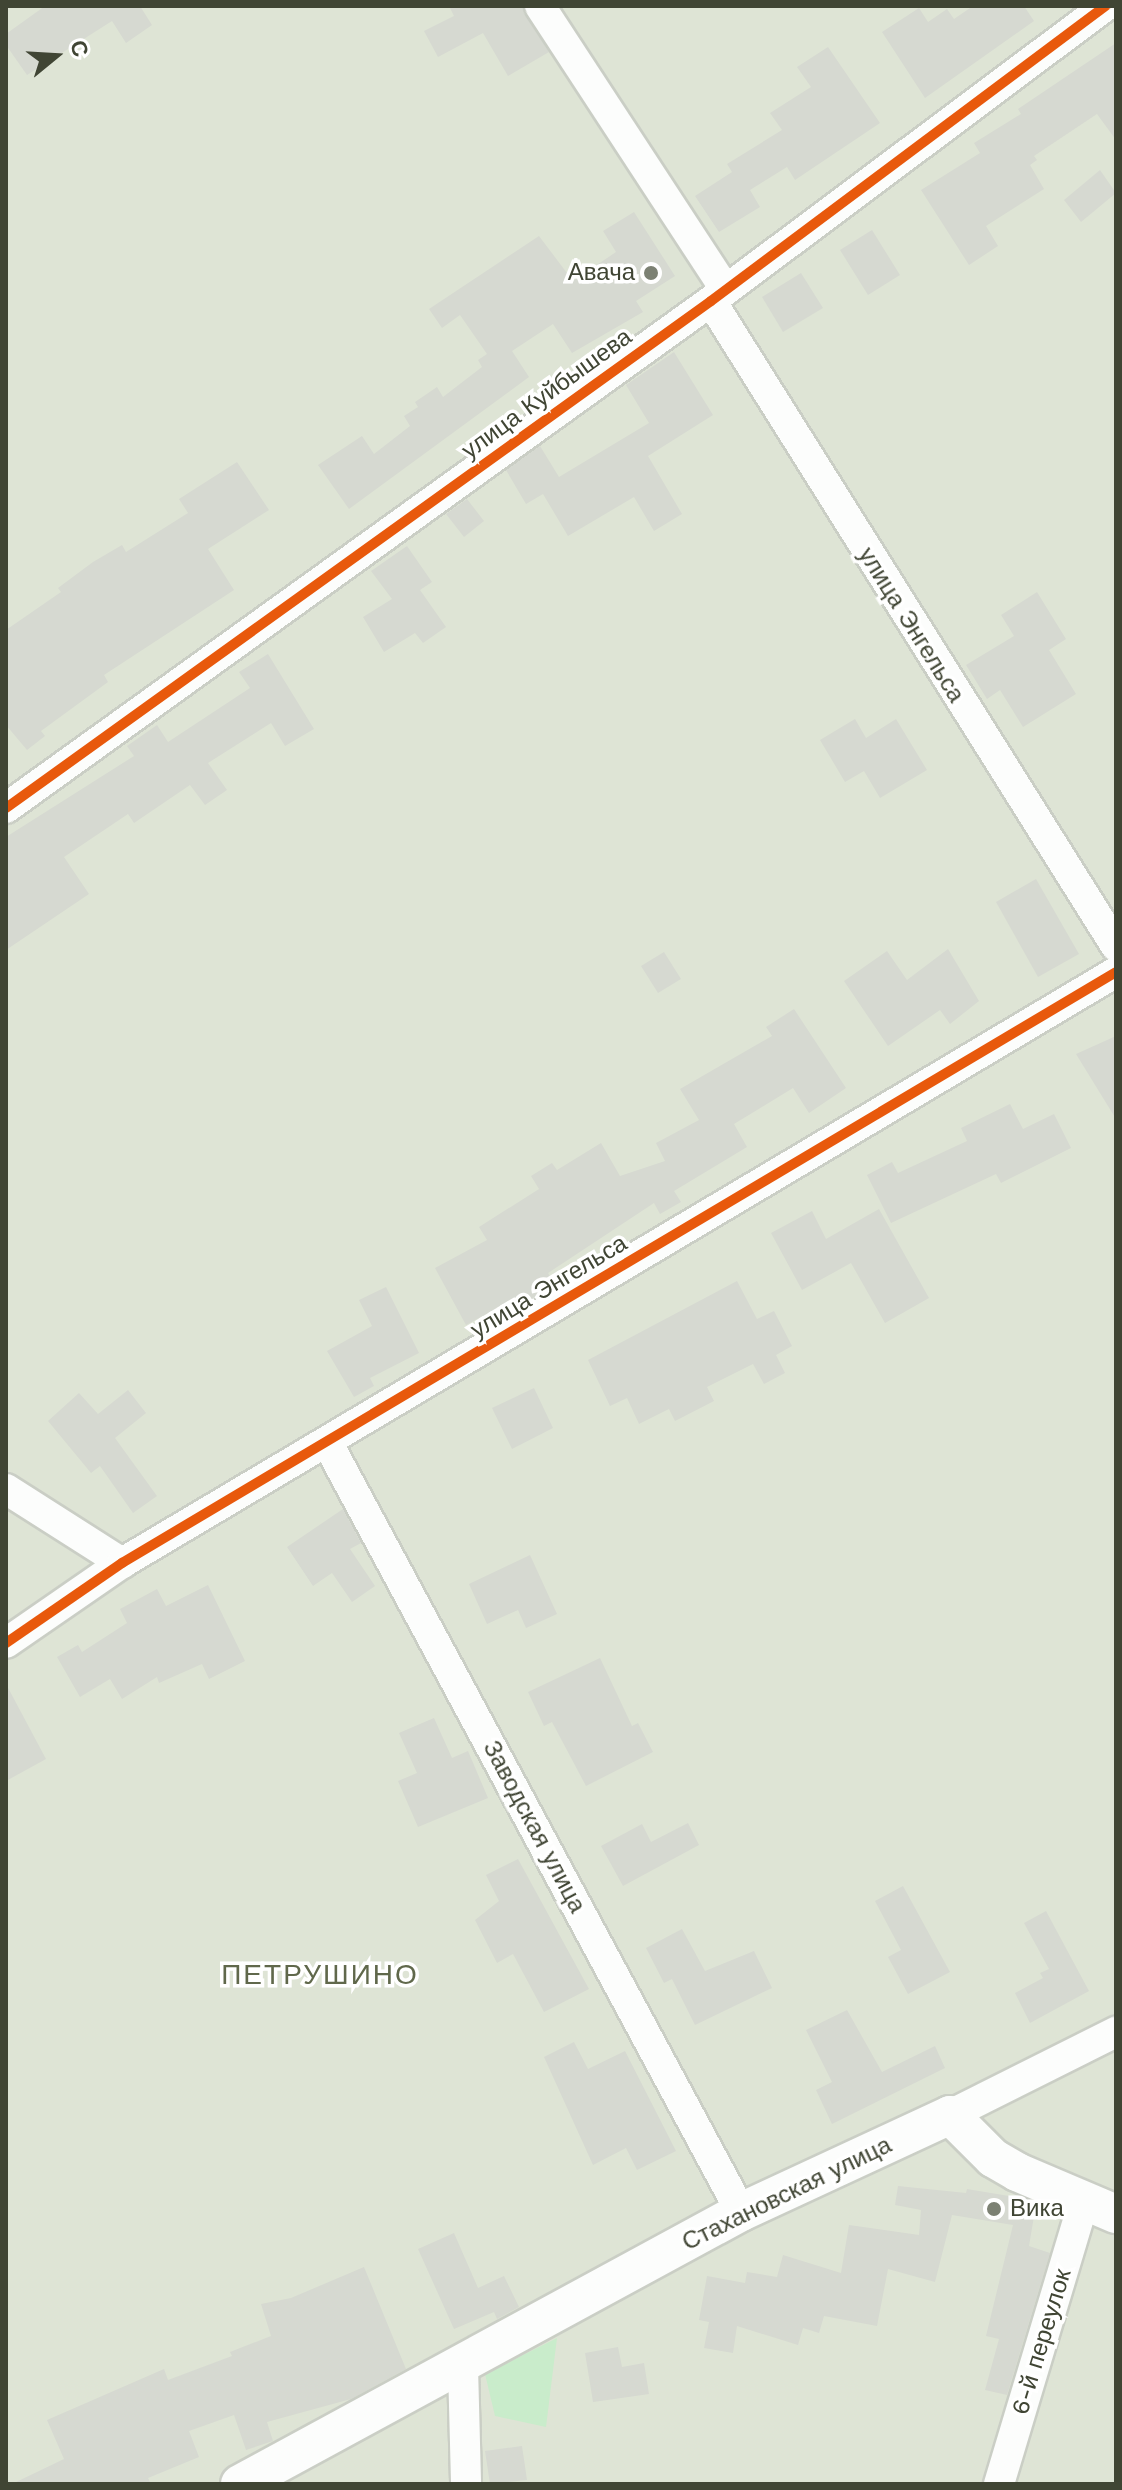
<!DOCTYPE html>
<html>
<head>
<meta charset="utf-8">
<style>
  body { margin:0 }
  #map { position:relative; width:1122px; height:2490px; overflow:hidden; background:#ecf0e8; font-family:"Work Sans",sans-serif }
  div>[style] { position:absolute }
  .residential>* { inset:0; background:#dee4d5 }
  .green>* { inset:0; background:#c9eccb }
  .building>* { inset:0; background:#d6d9d1 }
  .roads { filter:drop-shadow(2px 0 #cacec5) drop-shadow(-2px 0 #cacec5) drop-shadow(0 2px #cacec5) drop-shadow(0 -2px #cacec5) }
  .minor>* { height:30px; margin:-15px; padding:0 15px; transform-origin:15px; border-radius:15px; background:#fcfdfc }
  .tertiary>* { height:38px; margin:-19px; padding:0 19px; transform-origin:19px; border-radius:19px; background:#fcfdfc }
  .cycleway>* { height:10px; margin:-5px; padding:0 5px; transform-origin:5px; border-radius:5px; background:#e8590c }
  .dots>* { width:22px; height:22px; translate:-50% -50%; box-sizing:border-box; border:4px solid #fff; border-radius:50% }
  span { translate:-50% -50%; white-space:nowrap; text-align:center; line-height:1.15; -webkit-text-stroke:7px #fff; paint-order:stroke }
  .poi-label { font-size:24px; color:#404534 }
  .right { translate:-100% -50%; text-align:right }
  .left { translate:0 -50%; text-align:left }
  .street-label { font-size:24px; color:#404534 }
  .quarter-label { font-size:28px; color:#60684b; letter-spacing:2px }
  .frame { position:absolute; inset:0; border:8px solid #404534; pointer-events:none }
  .north { position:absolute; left:16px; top:16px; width:80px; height:80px; -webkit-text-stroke:6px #fff; paint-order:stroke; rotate:72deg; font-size:22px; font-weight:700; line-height:32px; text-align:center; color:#404534 }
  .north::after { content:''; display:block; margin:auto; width:28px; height:36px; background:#404534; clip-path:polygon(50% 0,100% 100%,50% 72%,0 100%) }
</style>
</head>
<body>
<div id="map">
  <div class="residential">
    <div style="clip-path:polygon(6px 6px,1116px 6px,1116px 2484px,6px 2484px)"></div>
  </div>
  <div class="green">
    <div style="clip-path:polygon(557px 2338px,546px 2427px,495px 2416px,485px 2374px)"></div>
  </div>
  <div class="building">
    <div style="clip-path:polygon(45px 6px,140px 6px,152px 25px,126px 43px,112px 21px,27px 75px,6px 45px,6px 34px)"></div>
    <div style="clip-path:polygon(449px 6px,522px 6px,549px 52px,508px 76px,483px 33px,438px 57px,424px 31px,454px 16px)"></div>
    <div style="clip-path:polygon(973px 6px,1024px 6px,1034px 21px,925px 98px,882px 32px,919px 8px,928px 22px,947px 9px,954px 19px)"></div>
    <div style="clip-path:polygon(1116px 43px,1116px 140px,1097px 114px,1034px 156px,1037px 160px,1030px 165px,1044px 189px,986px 226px,998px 246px,969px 265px,921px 190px,980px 153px,974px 143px,1021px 114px,1018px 109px)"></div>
    <div style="clip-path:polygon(828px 47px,880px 123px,795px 180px,787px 167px,750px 190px,760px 207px,719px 232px,695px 196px,732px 172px,727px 164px,782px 130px,770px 113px,811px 87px,797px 67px)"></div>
    <div style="clip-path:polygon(1100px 170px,1116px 193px,1081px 222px,1064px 200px)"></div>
    <div style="clip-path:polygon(634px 212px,675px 276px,636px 301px,643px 312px,572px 353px,553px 324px,512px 351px,529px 377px,349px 509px,318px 465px,362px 436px,374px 454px,410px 426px,404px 416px,418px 407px,415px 402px,437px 387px,443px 397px,482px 367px,478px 360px,487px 354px,460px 315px,442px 328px,429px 309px,539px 236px,573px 281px,616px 252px,603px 231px)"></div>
    <div style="clip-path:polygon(872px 230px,900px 275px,868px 295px,840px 250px)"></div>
    <div style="clip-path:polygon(801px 273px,823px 308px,783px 332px,762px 297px)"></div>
    <div style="clip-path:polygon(674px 352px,713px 415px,648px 456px,682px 514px,654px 531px,634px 497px,568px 536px,543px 494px,526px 504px,506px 470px,540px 446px,559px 477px,649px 423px,626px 385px)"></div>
    <div style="clip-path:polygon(237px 462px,269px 510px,208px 549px,234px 590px,104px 675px,108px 682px,41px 731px,45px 736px,27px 750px,6px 725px,6px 630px,61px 592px,58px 588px,93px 562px,122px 545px,126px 552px,188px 513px,179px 499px)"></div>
    <div style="clip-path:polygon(467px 499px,484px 521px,464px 537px,446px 514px)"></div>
    <div style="clip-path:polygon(407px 546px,432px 582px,420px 590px,446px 627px,423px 643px,415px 633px,384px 652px,363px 617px,392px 599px,371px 571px)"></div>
    <div style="clip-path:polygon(1037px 592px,1066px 639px,1049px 650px,1076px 694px,1023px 727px,1000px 690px,987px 699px,966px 665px,1014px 636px,1001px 615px)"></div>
    <div style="clip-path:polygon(268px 654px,314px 729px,285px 746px,271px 723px,208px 763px,227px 790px,205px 805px,190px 785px,134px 823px,128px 814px,64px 857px,89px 894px,6px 950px,6px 837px,134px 756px,127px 746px,157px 725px,168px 742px,250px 688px,239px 672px)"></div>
    <div style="clip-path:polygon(855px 719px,866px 738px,896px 719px,927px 770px,880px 798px,864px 771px,845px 782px,820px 740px)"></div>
    <div style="clip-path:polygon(1036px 879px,1079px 954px,1038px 977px,996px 902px)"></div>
    <div style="clip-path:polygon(948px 949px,979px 1001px,950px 1024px,940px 1010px,888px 1046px,844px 981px,887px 951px,907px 980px)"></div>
    <div style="clip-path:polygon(664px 952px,681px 979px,658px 993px,641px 966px)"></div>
    <div style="clip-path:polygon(794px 1009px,846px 1088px,809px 1113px,793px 1088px,734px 1124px,747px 1147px,674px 1191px,681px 1202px,660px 1214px,654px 1203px,548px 1273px,555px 1285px,526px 1302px,521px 1295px,466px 1325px,435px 1268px,487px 1240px,479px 1227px,539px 1189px,531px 1176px,552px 1163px,557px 1170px,601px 1143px,620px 1176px,665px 1161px,656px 1143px,699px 1120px,680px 1089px,772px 1036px,766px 1027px)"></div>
    <div style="clip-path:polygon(1116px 1036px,1116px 1119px,1076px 1054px)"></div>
    <div style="clip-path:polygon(1010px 1104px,1023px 1129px,1054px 1114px,1071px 1148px,1001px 1183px,996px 1174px,891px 1223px,867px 1175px,892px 1162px,898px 1173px,967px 1141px,961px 1128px)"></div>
    <div style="clip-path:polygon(879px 1209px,929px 1298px,885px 1323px,851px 1263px,802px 1290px,771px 1233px,812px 1211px,826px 1239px)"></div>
    <div style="clip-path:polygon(737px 1281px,757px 1319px,774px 1311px,792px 1346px,776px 1355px,785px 1373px,764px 1384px,753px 1364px,707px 1387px,714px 1401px,675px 1421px,669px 1409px,639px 1424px,627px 1398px,610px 1406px,588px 1360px)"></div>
    <div style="clip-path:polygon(386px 1287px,419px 1353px,370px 1378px,374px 1386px,354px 1397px,327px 1351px,372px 1326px,359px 1300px)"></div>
    <div style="clip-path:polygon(534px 1388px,553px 1428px,512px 1449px,492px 1408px)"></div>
    <div style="clip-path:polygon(128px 1390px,146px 1413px,115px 1438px,157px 1496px,133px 1513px,100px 1466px,91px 1473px,48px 1421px,79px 1393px,98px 1414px)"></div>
    <div style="clip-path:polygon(343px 1509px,361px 1543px,350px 1549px,375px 1586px,352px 1602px,332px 1573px,313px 1586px,287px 1547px)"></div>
    <div style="clip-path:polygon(530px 1555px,557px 1614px,526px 1628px,518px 1610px,487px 1624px,469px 1584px)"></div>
    <div style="clip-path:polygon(208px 1585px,245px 1661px,209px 1679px,202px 1664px,159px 1683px,157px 1677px,122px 1699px,110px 1679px,80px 1697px,57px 1657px,78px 1645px,82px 1652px,127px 1623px,120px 1609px,157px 1589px,166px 1606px)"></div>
    <div style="clip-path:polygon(600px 1658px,632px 1726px,638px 1723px,653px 1752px,586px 1786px,552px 1722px,544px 1726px,528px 1692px)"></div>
    <div style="clip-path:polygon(6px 1684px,46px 1759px,6px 1781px)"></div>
    <div style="clip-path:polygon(434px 1718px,452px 1758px,468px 1751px,488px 1798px,418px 1827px,398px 1781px,417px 1773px,399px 1733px)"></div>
    <div style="clip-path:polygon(688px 1823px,699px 1845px,623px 1886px,601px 1846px,642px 1824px,651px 1842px)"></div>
    <div style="clip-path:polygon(518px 1859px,589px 1989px,544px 2012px,513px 1954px,497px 1963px,475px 1920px,499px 1901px,486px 1875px)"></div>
    <div style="clip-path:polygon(903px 1886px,950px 1972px,908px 1994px,888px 1957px,901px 1950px,875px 1901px)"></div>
    <div style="clip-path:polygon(1046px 1911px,1089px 1991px,1030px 2023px,1015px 1993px,1043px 1978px,1040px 1973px,1049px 1969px,1024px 1923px)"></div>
    <div style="clip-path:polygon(682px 1929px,705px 1971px,754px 1951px,772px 1988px,695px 2025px,672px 1979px,664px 1983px,646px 1948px)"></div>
    <div style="clip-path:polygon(847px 2010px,882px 2072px,935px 2046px,945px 2068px,832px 2124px,816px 2090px,832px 2082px,806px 2030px)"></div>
    <div style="clip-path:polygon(574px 2042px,588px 2069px,625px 2051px,676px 2151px,637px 2170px,626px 2148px,593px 2165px,544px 2057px)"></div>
    <div style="clip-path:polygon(898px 2186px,966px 2193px,967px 2189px,1021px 2198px,1020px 2205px,1022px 2198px,1036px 2204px,1029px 2246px,1050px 2253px,1007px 2395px,985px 2390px,999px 2339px,986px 2336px,1013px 2225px,952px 2215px,935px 2282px,888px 2269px,877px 2326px,824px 2316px,819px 2333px,803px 2328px,798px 2345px,737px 2326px,733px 2353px,704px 2348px,709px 2322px,699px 2320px,707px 2276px,745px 2283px,747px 2272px,777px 2277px,783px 2255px,841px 2273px,849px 2225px,919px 2235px,921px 2210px,895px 2205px)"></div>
    <div style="clip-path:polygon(454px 2233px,478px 2288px,504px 2276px,519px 2307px,497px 2319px,494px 2312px,454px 2329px,418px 2249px)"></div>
    <div style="clip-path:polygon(364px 2267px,406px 2369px,351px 2399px,267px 2422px,273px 2441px,246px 2450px,234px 2415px,189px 2431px,199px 2457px,148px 2478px,151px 2484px,12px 2484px,64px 2459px,47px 2420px,164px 2369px,168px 2380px,232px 2356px,230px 2352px,271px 2336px,261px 2304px,291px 2298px)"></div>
    <div style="clip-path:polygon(618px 2347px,622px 2367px,644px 2363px,649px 2394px,593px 2402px,585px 2353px)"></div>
    <div style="clip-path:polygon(522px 2446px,527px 2480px,490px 2484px,485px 2451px)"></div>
  </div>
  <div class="roads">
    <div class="minor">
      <div style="left:540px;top:6px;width:339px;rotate:56.8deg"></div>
      <div style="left:711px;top:301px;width:762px;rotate:57.88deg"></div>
      <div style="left:6px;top:808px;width:868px;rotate:-35.72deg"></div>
      <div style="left:711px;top:301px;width:493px;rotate:-36.8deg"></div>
      <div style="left:327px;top:1442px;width:874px;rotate:61.73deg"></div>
      <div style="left:6px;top:1489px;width:138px;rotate:32.5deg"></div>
      <div style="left:6px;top:1643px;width:141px;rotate:-34.6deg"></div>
      <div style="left:122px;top:1563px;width:1156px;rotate:-30.73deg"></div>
      <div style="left:950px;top:2115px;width:186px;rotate:-26.6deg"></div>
      <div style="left:463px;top:2367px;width:117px;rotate:88.5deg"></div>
      <div style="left:999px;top:2484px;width:295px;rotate:-73.3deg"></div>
    </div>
    <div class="tertiary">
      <div style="left:240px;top:2484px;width:570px;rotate:-28.5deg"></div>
      <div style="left:741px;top:2212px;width:230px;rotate:-24.9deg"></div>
      <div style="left:950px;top:2115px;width:61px;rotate:45deg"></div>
      <div style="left:993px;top:2158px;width:28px;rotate:30deg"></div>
      <div style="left:1017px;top:2172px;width:108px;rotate:23deg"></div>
    </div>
  </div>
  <div class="cycleway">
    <div style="left:6px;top:808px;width:868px;rotate:-35.72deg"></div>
    <div style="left:711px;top:301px;width:493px;rotate:-36.8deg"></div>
    <div style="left:6px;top:1643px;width:141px;rotate:-34.6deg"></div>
    <div style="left:122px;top:1563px;width:1156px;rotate:-30.73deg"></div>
  </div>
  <div class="dots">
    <div style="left:651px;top:273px;background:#7c8173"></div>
    <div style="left:994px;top:2209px;background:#7c8173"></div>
  </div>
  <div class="poi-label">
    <span class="right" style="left:635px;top:273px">Авача</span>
    <span class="left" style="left:1010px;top:2209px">Вика</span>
  </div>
  <div class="street-label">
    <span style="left:547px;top:394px;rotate:-36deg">улица Куйбышева</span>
    <span style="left:911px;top:625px;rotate:58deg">улица Энгельса</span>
    <span style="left:549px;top:1287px;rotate:-31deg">улица Энгельса</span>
    <span style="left:534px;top:1827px;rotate:62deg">Заводская улица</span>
    <span style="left:787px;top:2194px;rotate:-26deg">Стахановская улица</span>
    <span style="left:1042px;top:2342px;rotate:-73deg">6-й переулок</span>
  </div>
  <div class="quarter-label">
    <span style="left:320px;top:1975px">ПЕТРУШИНО</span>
  </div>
  <div class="frame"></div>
  <div class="north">С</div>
</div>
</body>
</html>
